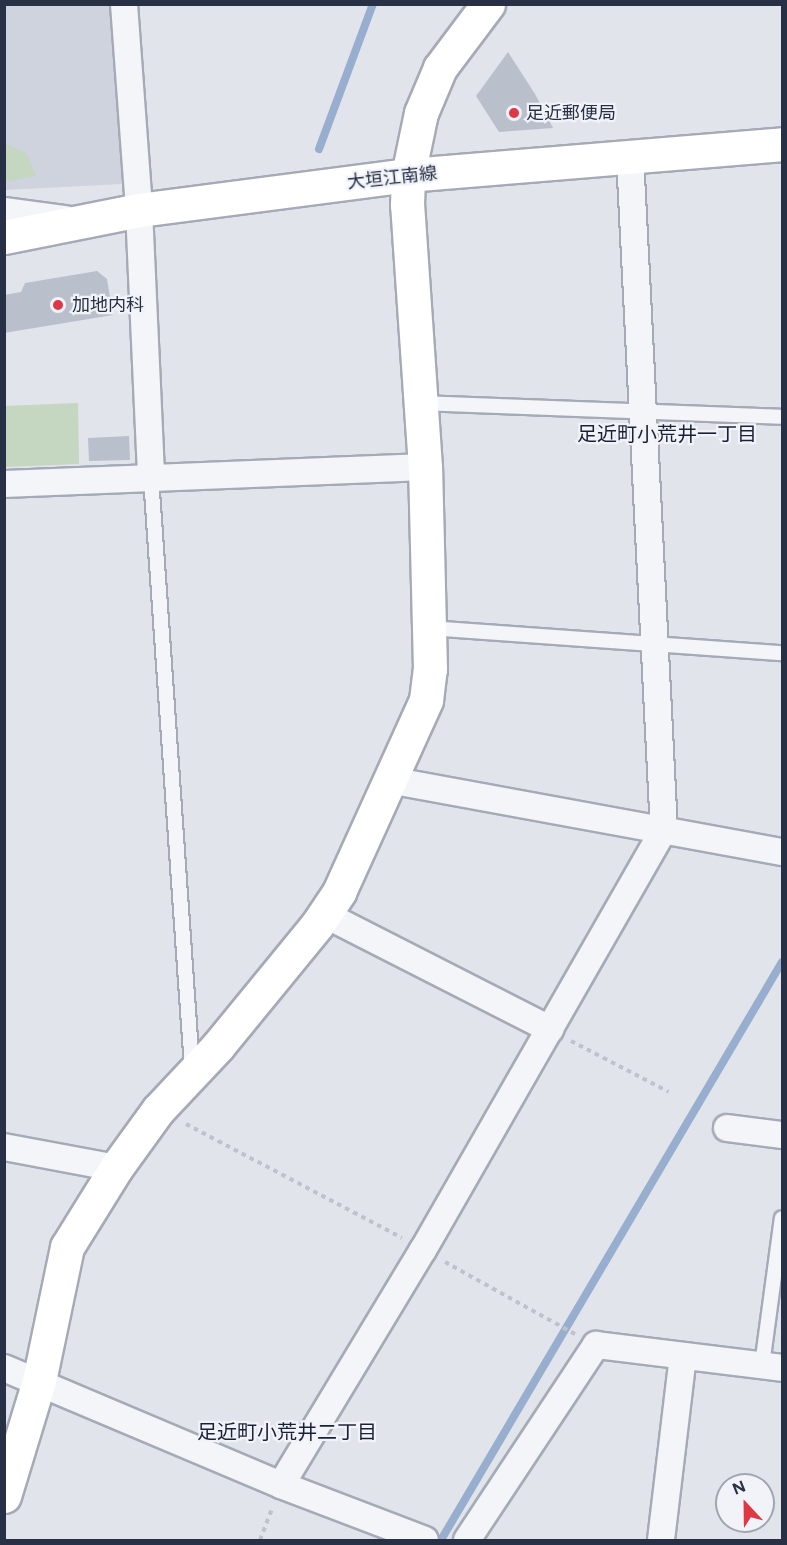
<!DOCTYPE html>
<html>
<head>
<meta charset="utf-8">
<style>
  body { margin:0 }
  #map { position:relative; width:787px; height:1545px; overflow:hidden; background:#e1e4eb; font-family:Figtree,"Noto Sans JP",sans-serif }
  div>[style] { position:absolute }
  .built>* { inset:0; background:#ced3dd }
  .green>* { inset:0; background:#c5d6c1 }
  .stream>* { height:8px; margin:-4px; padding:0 4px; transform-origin:4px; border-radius:4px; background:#98aecf }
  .building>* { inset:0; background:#babfcc }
  .path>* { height:4px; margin-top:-2px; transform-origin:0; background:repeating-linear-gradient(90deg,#bfc2ca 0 4.5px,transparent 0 9px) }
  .roads { filter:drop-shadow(2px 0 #a5aab6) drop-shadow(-2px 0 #a5aab6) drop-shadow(0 2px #a5aab6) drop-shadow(0 -2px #a5aab6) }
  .lane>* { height:14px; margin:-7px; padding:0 7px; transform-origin:7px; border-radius:7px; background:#f4f5f9 }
  .street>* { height:26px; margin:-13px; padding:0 13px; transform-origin:13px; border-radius:13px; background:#f4f5f9 }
  .secondary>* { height:33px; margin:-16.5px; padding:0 16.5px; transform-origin:16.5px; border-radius:16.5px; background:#fff }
  .dots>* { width:16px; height:16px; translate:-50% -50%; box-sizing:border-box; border:3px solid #f1f3f8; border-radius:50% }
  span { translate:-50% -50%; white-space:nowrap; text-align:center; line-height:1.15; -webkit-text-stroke:4.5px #f1f3f8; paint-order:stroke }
  .poi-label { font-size:18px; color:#273045 }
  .left { translate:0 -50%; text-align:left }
  .street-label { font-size:18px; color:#273045 }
  .neighbourhood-label { font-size:20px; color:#192136 }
  .frame { position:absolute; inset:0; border:6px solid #273045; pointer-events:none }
  .north { position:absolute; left:715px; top:1473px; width:60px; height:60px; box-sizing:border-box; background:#f1f3f8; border:2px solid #a0a5b0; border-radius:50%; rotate:338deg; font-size:16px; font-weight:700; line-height:24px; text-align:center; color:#273045 }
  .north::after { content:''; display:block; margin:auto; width:21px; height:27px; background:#de3845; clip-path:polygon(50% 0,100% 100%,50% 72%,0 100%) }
</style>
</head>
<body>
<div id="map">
  <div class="built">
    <div style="clip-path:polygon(5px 5px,110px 5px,122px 184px,5px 190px)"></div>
  </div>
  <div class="green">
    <div style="clip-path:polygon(4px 143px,26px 153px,36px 176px,5px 182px)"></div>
    <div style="clip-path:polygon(78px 403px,79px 464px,5px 467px,5px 406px)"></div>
  </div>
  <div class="stream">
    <div style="left:319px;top:149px;width:155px;rotate:-69.6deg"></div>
    <div style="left:441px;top:1540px;width:671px;rotate:-59.46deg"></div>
  </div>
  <div class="building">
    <div style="clip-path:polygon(508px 52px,535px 94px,553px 128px,499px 132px,476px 96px)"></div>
    <div style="clip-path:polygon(97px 271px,107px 279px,113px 315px,4px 333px,4px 295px,21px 292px,25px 283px)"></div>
    <div style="clip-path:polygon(129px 436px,130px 460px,89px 461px,88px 438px)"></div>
  </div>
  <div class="path">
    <div style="left:571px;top:1041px;width:110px;rotate:27.5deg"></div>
    <div style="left:186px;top:1124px;width:244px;rotate:27.8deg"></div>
    <div style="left:445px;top:1262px;width:149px;rotate:29deg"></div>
    <div style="left:260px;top:1540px;width:34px;rotate:-69deg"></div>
  </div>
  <div class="roads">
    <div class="lane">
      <div style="left:420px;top:403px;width:360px;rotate:2.2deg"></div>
      <div style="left:151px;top:477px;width:592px;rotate:86.03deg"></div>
      <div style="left:429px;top:628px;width:354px;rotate:4.1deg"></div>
      <div style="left:762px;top:1365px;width:148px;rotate:-82.3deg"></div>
    </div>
    <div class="street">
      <div style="left:124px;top:4px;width:207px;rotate:85.8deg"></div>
      <div style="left:139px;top:210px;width:267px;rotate:87.4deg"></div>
      <div style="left:4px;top:211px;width:62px;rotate:7.5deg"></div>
      <div style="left:4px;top:484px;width:421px;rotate:-2.3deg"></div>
      <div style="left:389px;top:780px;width:400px;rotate:10.4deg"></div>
      <div style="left:324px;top:914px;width:254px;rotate:27deg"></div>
      <div style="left:727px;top:1128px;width:55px;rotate:7.3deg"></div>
      <div style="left:4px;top:1147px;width:114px;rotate:10.6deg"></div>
      <div style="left:4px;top:1368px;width:301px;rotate:22.9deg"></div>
      <div style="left:281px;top:1485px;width:154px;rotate:20.9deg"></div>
      <div style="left:281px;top:1485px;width:275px;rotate:-58.9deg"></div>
      <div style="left:423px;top:1250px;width:484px;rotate:-60.2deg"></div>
      <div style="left:664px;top:830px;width:674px;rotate:-92.89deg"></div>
      <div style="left:467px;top:1540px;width:234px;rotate:-56.5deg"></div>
      <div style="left:596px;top:1345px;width:187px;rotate:7deg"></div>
      <div style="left:661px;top:1540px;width:185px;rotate:-83.2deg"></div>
    </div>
    <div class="secondary">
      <div style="left:4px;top:237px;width:138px;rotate:-11.3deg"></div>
      <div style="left:139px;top:210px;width:271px;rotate:-7.4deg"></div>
      <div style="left:408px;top:175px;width:375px;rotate:-4.7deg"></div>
      <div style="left:4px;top:1496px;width:120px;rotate:-73.1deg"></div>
      <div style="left:39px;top:1381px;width:137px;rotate:-78.2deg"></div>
      <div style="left:67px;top:1247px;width:93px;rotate:-58.2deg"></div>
      <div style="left:116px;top:1168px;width:72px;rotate:-54.1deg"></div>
      <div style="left:158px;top:1110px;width:88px;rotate:-46.8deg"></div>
      <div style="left:218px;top:1046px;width:156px;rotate:-50.7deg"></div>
      <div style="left:317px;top:925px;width:40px;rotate:-56deg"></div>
      <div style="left:339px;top:892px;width:211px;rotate:-65.6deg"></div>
      <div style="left:426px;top:700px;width:31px;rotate:-83deg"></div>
      <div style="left:430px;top:669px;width:202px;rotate:-91.4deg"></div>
      <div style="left:425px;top:467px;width:263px;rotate:-93.9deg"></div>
      <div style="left:407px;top:205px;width:30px;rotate:-88deg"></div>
      <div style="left:408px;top:175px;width:63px;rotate:-78.2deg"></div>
      <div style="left:421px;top:113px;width:49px;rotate:-67.1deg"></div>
      <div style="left:440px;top:68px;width:80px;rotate:-53.1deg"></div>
    </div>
  </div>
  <div class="dots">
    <div style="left:514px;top:113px;background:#de3845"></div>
    <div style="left:58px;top:305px;background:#de3845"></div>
  </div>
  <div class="poi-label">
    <span class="left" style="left:526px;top:113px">足近郵便局</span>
    <span class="left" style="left:72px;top:305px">加地内科</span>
  </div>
  <div class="street-label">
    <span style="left:392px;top:178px;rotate:-6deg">大垣江南線</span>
  </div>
  <div class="neighbourhood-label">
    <span style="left:667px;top:434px">足近町小荒井一丁目</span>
    <span style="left:287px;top:1432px">足近町小荒井二丁目</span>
  </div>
  <div class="frame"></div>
  <div class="north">N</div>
</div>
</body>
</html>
